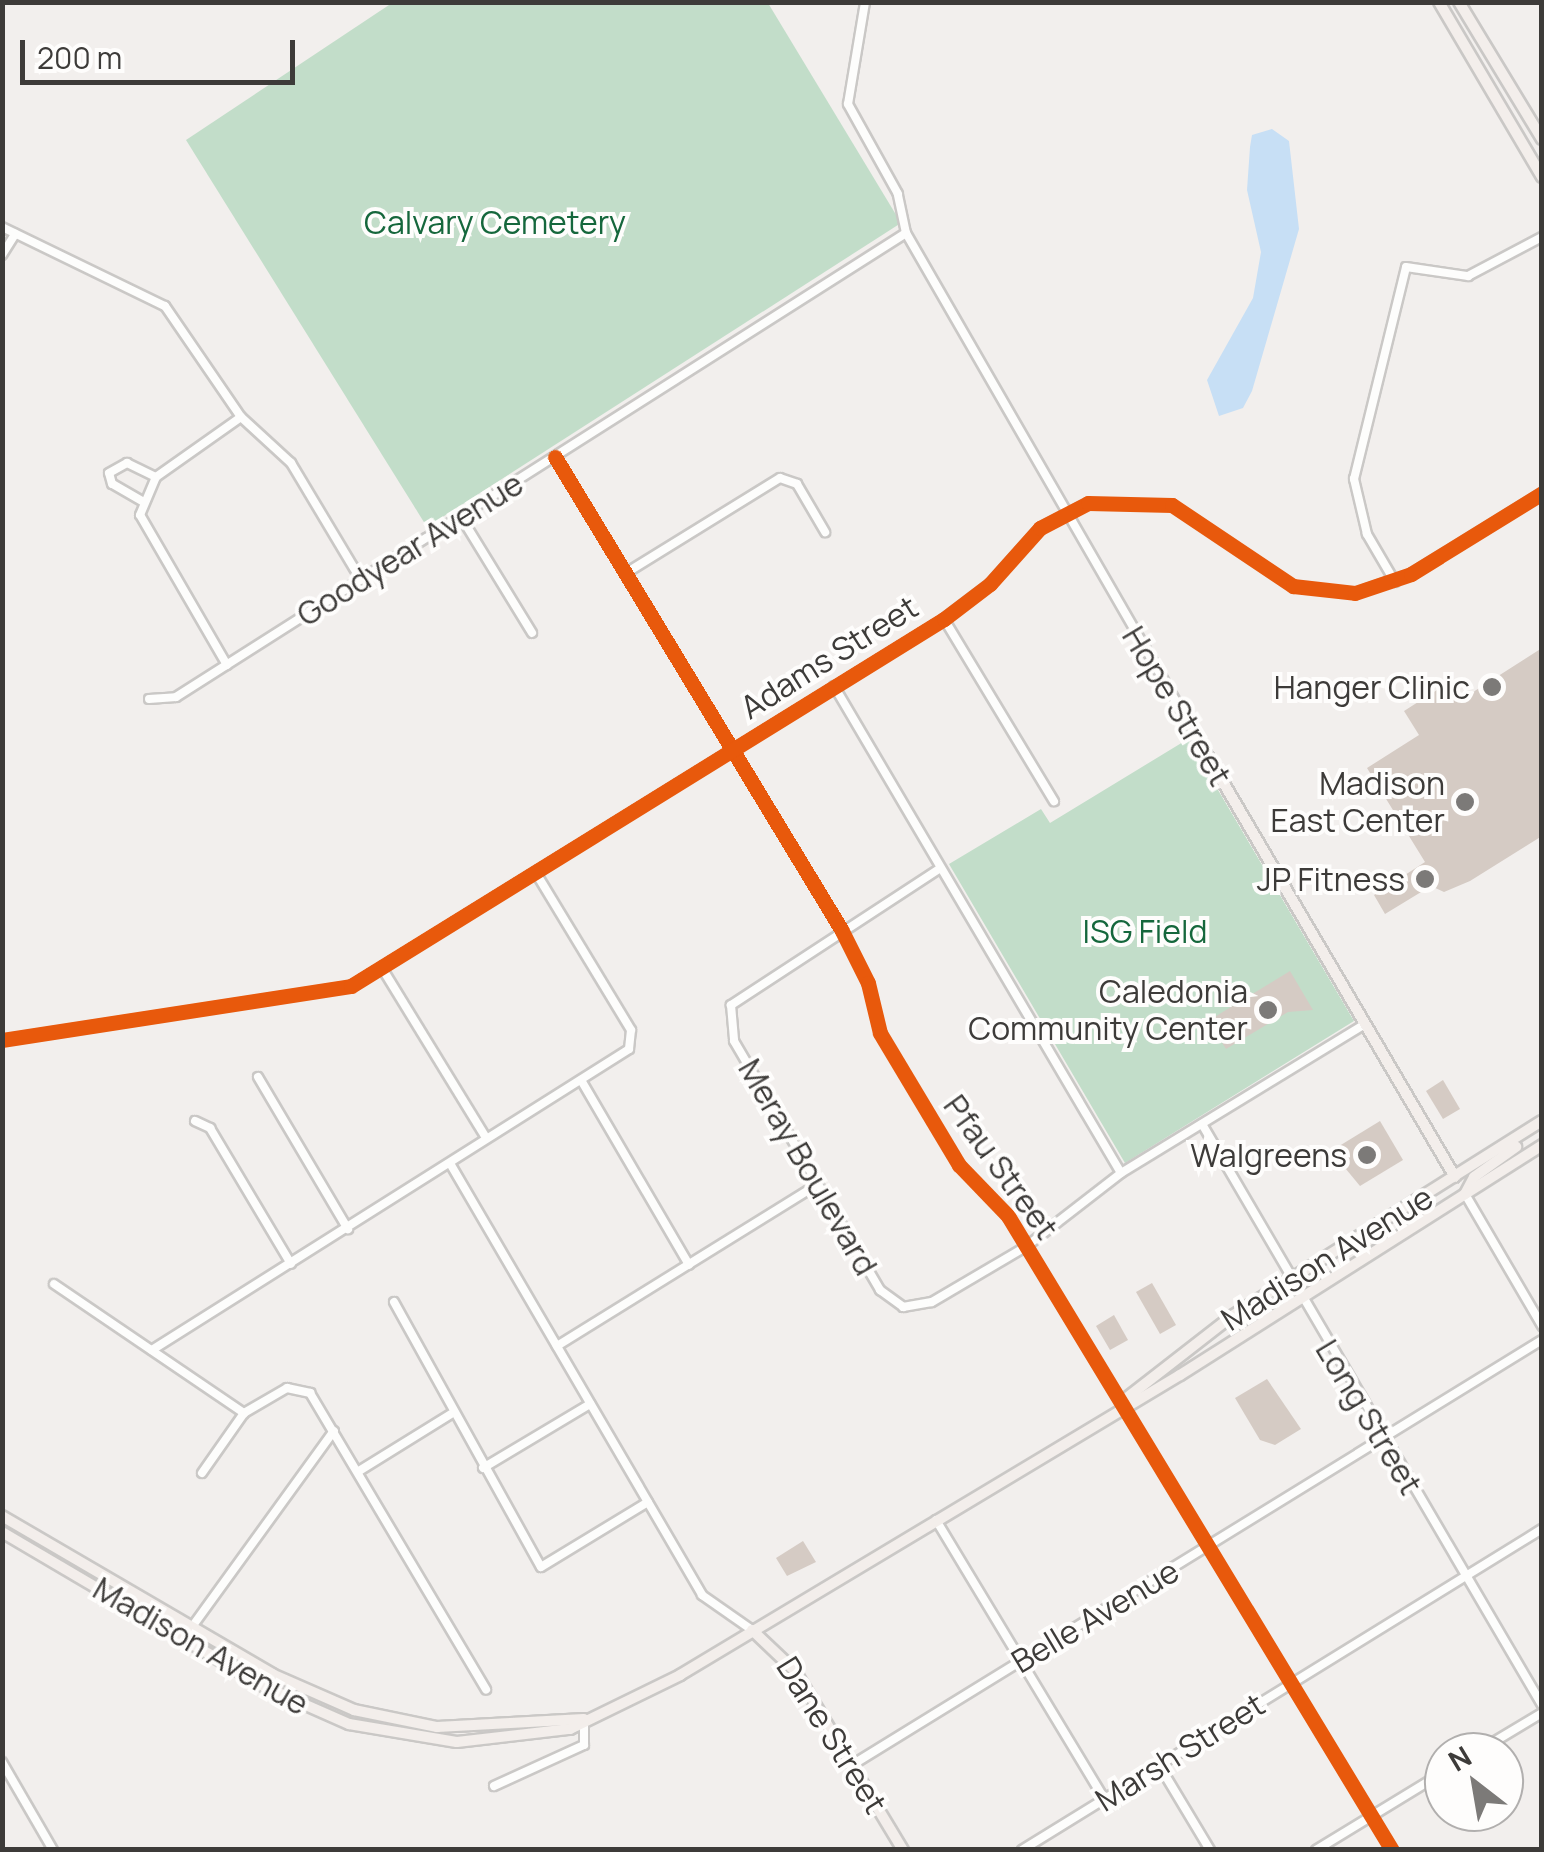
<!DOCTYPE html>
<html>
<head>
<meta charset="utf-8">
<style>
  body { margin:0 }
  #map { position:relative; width:1544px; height:1852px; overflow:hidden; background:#f2efed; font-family:Manrope,sans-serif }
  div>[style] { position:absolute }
  .green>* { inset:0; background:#c2ddc9 }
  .water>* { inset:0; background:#c7dff5 }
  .building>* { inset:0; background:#d5cbc4 }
  .roads { filter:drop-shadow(2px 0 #cac8c6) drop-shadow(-2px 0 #cac8c6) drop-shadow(0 2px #cac8c6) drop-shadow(0 -2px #cac8c6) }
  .street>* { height:8px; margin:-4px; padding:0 4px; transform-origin:4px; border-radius:4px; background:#fdfdfc }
  .secondary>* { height:10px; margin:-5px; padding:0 5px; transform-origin:5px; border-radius:5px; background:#f3eeeb }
  .cycleway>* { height:15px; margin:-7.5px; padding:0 7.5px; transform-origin:7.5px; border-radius:7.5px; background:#e8590c }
  .dots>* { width:28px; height:28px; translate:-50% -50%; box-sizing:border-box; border:5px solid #fefdfc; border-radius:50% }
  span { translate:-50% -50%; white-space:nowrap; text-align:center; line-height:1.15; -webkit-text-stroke:8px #fefdfc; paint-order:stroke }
  .park-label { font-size:32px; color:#15673c }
  .street-label { font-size:32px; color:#3d3b39 }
  .poi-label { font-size:32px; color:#3d3b39 }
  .right { translate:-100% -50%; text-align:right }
  .frame { position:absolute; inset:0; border:5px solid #3d3b39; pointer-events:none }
  .north { position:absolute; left:1424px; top:1732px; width:100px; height:100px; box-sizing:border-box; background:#fefdfc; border:2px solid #b1afae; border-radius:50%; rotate:329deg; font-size:28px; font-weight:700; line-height:40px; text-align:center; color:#3d3b39 }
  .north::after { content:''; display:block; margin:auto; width:35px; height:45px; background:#7c7a78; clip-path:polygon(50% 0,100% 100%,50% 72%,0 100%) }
  .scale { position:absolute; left:20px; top:40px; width:275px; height:45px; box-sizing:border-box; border:5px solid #3d3b39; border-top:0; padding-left:12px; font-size:30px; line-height:35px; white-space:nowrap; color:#3d3b39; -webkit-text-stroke:8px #fefdfc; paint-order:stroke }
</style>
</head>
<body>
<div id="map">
  <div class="green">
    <div style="clip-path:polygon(392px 3px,768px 3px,901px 223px,427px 527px,186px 140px)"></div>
    <div style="clip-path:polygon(1188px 739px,1354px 1021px,1125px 1163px,949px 864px,1041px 809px,1050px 823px)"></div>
  </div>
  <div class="water">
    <div style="clip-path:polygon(1272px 129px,1289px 141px,1299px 229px,1252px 391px,1243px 408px,1219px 416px,1207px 380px,1253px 298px,1261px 252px,1247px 190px,1250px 147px,1252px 135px)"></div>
  </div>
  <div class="building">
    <div style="clip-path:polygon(1542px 648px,1542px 836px,1470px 881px,1444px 892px,1431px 886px,1385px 914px,1374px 895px,1425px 862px,1367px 768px,1419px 735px,1404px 711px,1448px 683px,1459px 701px)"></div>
    <div style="clip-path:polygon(1290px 971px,1313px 1010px,1288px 1012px,1226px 1049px,1208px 1021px)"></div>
    <div style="clip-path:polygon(1443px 1080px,1460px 1109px,1443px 1119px,1426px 1091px)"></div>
    <div style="clip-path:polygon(1380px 1121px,1403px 1160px,1360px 1186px,1331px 1151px)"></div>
    <div style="clip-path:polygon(1152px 1283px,1176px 1325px,1160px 1334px,1136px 1292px)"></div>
    <div style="clip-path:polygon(1114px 1315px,1128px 1340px,1110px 1350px,1096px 1326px)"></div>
    <div style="clip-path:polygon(1267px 1379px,1301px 1429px,1275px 1445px,1260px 1440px,1235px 1398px)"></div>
    <div style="clip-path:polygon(803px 1541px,816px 1562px,787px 1576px,776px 1558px)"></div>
  </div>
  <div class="roads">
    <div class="street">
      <div style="left:2px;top:227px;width:181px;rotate:25.9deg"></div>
      <div style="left:165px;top:306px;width:135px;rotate:55.6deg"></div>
      <div style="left:241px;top:417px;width:68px;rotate:42.6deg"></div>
      <div style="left:291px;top:463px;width:136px;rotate:59.1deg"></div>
      <div style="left:906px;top:233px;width:575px;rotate:60.04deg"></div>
      <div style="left:2px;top:255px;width:25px;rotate:-58deg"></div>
      <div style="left:555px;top:457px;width:552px;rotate:58.79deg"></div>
      <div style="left:841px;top:929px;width:60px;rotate:63.4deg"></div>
      <div style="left:868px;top:983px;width:51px;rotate:76.5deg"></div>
      <div style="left:880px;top:1033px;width:154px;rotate:59.1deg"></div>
      <div style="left:959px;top:1165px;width:71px;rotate:46.1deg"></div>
      <div style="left:1008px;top:1216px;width:741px;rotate:58.8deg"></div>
      <div style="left:142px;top:501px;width:34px;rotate:-150deg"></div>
      <div style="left:112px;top:484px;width:11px;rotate:-105deg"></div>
      <div style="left:109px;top:473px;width:21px;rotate:-29deg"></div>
      <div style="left:127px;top:463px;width:32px;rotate:26deg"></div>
      <div style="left:461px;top:517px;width:136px;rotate:58.5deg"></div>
      <div style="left:626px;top:573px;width:181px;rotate:-31.7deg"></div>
      <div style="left:780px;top:478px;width:18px;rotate:19deg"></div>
      <div style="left:797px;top:484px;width:56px;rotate:59.7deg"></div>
      <div style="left:1395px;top:582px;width:56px;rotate:-120.3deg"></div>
      <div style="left:1367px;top:534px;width:57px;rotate:-103.3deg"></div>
      <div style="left:1354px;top:479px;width:218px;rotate:-76.2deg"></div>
      <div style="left:1406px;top:267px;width:63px;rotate:8.3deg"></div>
      <div style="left:1468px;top:276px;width:84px;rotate:-27.8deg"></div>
      <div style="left:944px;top:619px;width:213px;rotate:58.9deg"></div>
      <div style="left:227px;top:665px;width:173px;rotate:-120.1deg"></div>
      <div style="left:140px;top:515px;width:41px;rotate:-67.2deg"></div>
      <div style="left:156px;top:477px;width:104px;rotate:-35.2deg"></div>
      <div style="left:834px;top:686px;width:565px;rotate:59.49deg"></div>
      <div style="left:149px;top:699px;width:27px;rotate:-4deg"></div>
      <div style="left:176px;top:697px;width:865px;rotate:-32.44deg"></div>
      <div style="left:906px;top:233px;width:40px;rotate:-102deg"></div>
      <div style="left:898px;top:194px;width:103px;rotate:-119.1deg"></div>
      <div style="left:848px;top:104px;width:103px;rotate:-80.5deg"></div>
      <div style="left:939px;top:869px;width:249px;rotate:146.8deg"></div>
      <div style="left:731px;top:1005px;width:36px;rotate:85deg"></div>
      <div style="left:734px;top:1041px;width:289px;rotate:59.6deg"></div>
      <div style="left:880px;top:1290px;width:29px;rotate:36deg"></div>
      <div style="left:903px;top:1307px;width:29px;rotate:-10deg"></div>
      <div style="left:932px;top:1302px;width:110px;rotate:-30.5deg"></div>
      <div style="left:1027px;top:1246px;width:119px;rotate:-37.8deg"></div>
      <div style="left:1121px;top:1173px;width:286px;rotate:-31.4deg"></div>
      <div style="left:382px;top:968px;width:199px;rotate:58.5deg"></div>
      <div style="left:2px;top:1040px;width:353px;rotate:-8.8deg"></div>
      <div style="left:351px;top:986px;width:697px;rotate:-31.75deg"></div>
      <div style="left:944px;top:619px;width:58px;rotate:-37.3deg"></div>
      <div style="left:990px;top:584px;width:75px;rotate:-48.2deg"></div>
      <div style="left:1040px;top:528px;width:54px;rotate:-27.5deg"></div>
      <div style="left:1088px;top:503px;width:84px;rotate:1.4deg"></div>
      <div style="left:1172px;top:505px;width:146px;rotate:33.8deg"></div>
      <div style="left:1293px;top:586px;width:62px;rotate:6.4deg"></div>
      <div style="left:1355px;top:593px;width:59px;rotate:-18.7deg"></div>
      <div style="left:1411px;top:574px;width:154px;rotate:-31.7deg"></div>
      <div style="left:258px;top:1077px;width:177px;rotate:59.4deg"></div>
      <div style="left:581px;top:1080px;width:214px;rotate:59.7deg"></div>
      <div style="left:195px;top:1121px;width:17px;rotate:25deg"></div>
      <div style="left:210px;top:1128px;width:158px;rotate:59.2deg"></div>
      <div style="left:1202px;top:1124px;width:673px;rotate:59.66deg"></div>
      <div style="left:451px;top:1165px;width:498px;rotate:59.7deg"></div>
      <div style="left:702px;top:1595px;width:61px;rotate:35deg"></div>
      <div style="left:1465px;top:1194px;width:153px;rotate:59.7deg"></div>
      <div style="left:54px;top:1284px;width:230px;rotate:34.2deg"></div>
      <div style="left:394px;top:1302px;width:303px;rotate:61deg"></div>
      <div style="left:541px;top:1567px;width:125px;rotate:-31.3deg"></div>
      <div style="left:557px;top:1346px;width:306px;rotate:-31.8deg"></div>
      <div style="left:152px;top:1350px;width:564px;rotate:-32.25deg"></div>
      <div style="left:629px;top:1049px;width:19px;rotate:-84deg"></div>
      <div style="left:631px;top:1030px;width:184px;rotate:-121.2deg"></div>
      <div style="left:483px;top:1468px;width:125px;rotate:-30.9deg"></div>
      <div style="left:359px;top:1471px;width:108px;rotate:-31.8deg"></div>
      <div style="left:202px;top:1473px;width:73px;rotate:-55deg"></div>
      <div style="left:244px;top:1413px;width:50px;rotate:-30.2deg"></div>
      <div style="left:287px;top:1388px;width:24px;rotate:12deg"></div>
      <div style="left:310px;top:1393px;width:345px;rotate:59.3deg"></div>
      <div style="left:936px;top:1520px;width:326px;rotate:58.9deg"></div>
      <div style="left:189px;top:1631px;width:247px;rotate:-54.1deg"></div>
      <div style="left:1477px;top:1752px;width:76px;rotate:-31deg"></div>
      <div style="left:2px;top:1762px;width:102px;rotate:59.9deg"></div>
      <div style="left:852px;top:1765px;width:810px;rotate:-31.63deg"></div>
      <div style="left:1159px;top:1765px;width:99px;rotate:59deg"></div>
      <div style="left:494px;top:1786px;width:99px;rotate:-24.5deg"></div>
      <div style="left:584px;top:1745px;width:26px;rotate:-90deg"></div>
      <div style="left:1022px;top:1850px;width:611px;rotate:-31.69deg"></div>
      <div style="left:1316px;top:1850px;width:150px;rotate:-31.4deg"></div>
    </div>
    <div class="secondary">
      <div style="left:1439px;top:2px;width:203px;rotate:59.5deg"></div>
      <div style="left:1459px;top:2px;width:160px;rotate:58.8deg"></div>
      <div style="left:1193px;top:731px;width:517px;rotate:59.57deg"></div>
      <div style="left:1465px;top:1194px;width:19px;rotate:-62deg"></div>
      <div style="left:1474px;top:1177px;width:52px;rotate:-35.5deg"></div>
      <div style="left:1124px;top:1400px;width:137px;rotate:-37.9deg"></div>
      <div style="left:1232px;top:1316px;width:366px;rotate:-32.2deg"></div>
      <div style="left:2px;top:1516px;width:313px;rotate:30.3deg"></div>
      <div style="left:272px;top:1674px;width:90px;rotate:23.7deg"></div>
      <div style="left:354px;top:1710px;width:85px;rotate:11.6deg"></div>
      <div style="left:437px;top:1727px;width:147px;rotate:-3.1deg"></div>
      <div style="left:2px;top:1532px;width:305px;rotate:30.5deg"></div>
      <div style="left:265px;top:1687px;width:92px;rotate:23.8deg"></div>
      <div style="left:349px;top:1724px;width:109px;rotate:9.5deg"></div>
      <div style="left:457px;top:1742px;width:114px;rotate:-6.6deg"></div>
      <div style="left:570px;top:1729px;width:123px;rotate:-26.1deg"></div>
      <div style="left:680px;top:1675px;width:583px;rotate:-30.96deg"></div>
      <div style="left:1180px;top:1375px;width:429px;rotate:-32.4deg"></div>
      <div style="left:752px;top:1630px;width:59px;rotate:43.6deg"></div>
      <div style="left:795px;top:1671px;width:209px;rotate:58.9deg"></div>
    </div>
  </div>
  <div class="cycleway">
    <div style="left:555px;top:457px;width:552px;rotate:58.79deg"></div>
    <div style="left:841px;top:929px;width:60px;rotate:63.4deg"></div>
    <div style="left:868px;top:983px;width:51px;rotate:76.5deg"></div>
    <div style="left:880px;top:1033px;width:154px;rotate:59.1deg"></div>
    <div style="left:959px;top:1165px;width:71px;rotate:46.1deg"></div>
    <div style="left:1008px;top:1216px;width:741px;rotate:58.8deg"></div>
    <div style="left:2px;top:1040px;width:353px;rotate:-8.8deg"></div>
    <div style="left:351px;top:986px;width:697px;rotate:-31.75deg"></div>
    <div style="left:944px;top:619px;width:58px;rotate:-37.3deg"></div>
    <div style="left:990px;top:584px;width:75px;rotate:-48.2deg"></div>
    <div style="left:1040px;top:528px;width:54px;rotate:-27.5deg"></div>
    <div style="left:1088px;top:503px;width:84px;rotate:1.4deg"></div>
    <div style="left:1172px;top:505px;width:146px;rotate:33.8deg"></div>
    <div style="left:1293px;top:586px;width:62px;rotate:6.4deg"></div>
    <div style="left:1355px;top:593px;width:59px;rotate:-18.7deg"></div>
    <div style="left:1411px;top:574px;width:154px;rotate:-31.7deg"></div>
  </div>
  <div class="dots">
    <div style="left:1492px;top:687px;background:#7c7a78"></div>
    <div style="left:1465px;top:802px;background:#7c7a78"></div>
    <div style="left:1425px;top:879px;background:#7c7a78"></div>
    <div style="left:1268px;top:1010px;background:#7c7a78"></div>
    <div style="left:1367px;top:1155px;background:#7c7a78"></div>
  </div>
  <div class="park-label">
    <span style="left:495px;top:222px">Calvary Cemetery</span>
    <span style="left:1145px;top:931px">ISG Field</span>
  </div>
  <div class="street-label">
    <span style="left:410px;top:549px;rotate:-32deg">Goodyear Avenue</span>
    <span style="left:829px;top:657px;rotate:-32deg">Adams Street</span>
    <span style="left:1177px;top:706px;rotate:59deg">Hope Street</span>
    <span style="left:808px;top:1167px;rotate:60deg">Meray Boulevard</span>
    <span style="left:1001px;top:1167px;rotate:54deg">Pfau Street</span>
    <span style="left:1327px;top:1258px;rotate:-32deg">Madison Avenue</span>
    <span style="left:1369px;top:1417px;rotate:59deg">Long Street</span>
    <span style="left:1095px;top:1616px;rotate:-31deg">Belle Avenue</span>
    <span style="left:201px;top:1646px;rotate:30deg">Madison Avenue</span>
    <span style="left:832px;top:1735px;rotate:58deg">Dane Street</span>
    <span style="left:1180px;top:1752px;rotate:-32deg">Marsh Street</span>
  </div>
  <div class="poi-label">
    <span class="right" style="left:1470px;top:687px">Hanger Clinic</span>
    <span class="right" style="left:1445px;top:802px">Madison<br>East Center</span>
    <span class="right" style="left:1405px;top:879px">JP Fitness</span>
    <span class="right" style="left:1248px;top:1010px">Caledonia<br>Community Center</span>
    <span class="right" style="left:1347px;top:1155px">Walgreens</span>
  </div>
  <div class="frame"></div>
  <div class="north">N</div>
  <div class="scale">200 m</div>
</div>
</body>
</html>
